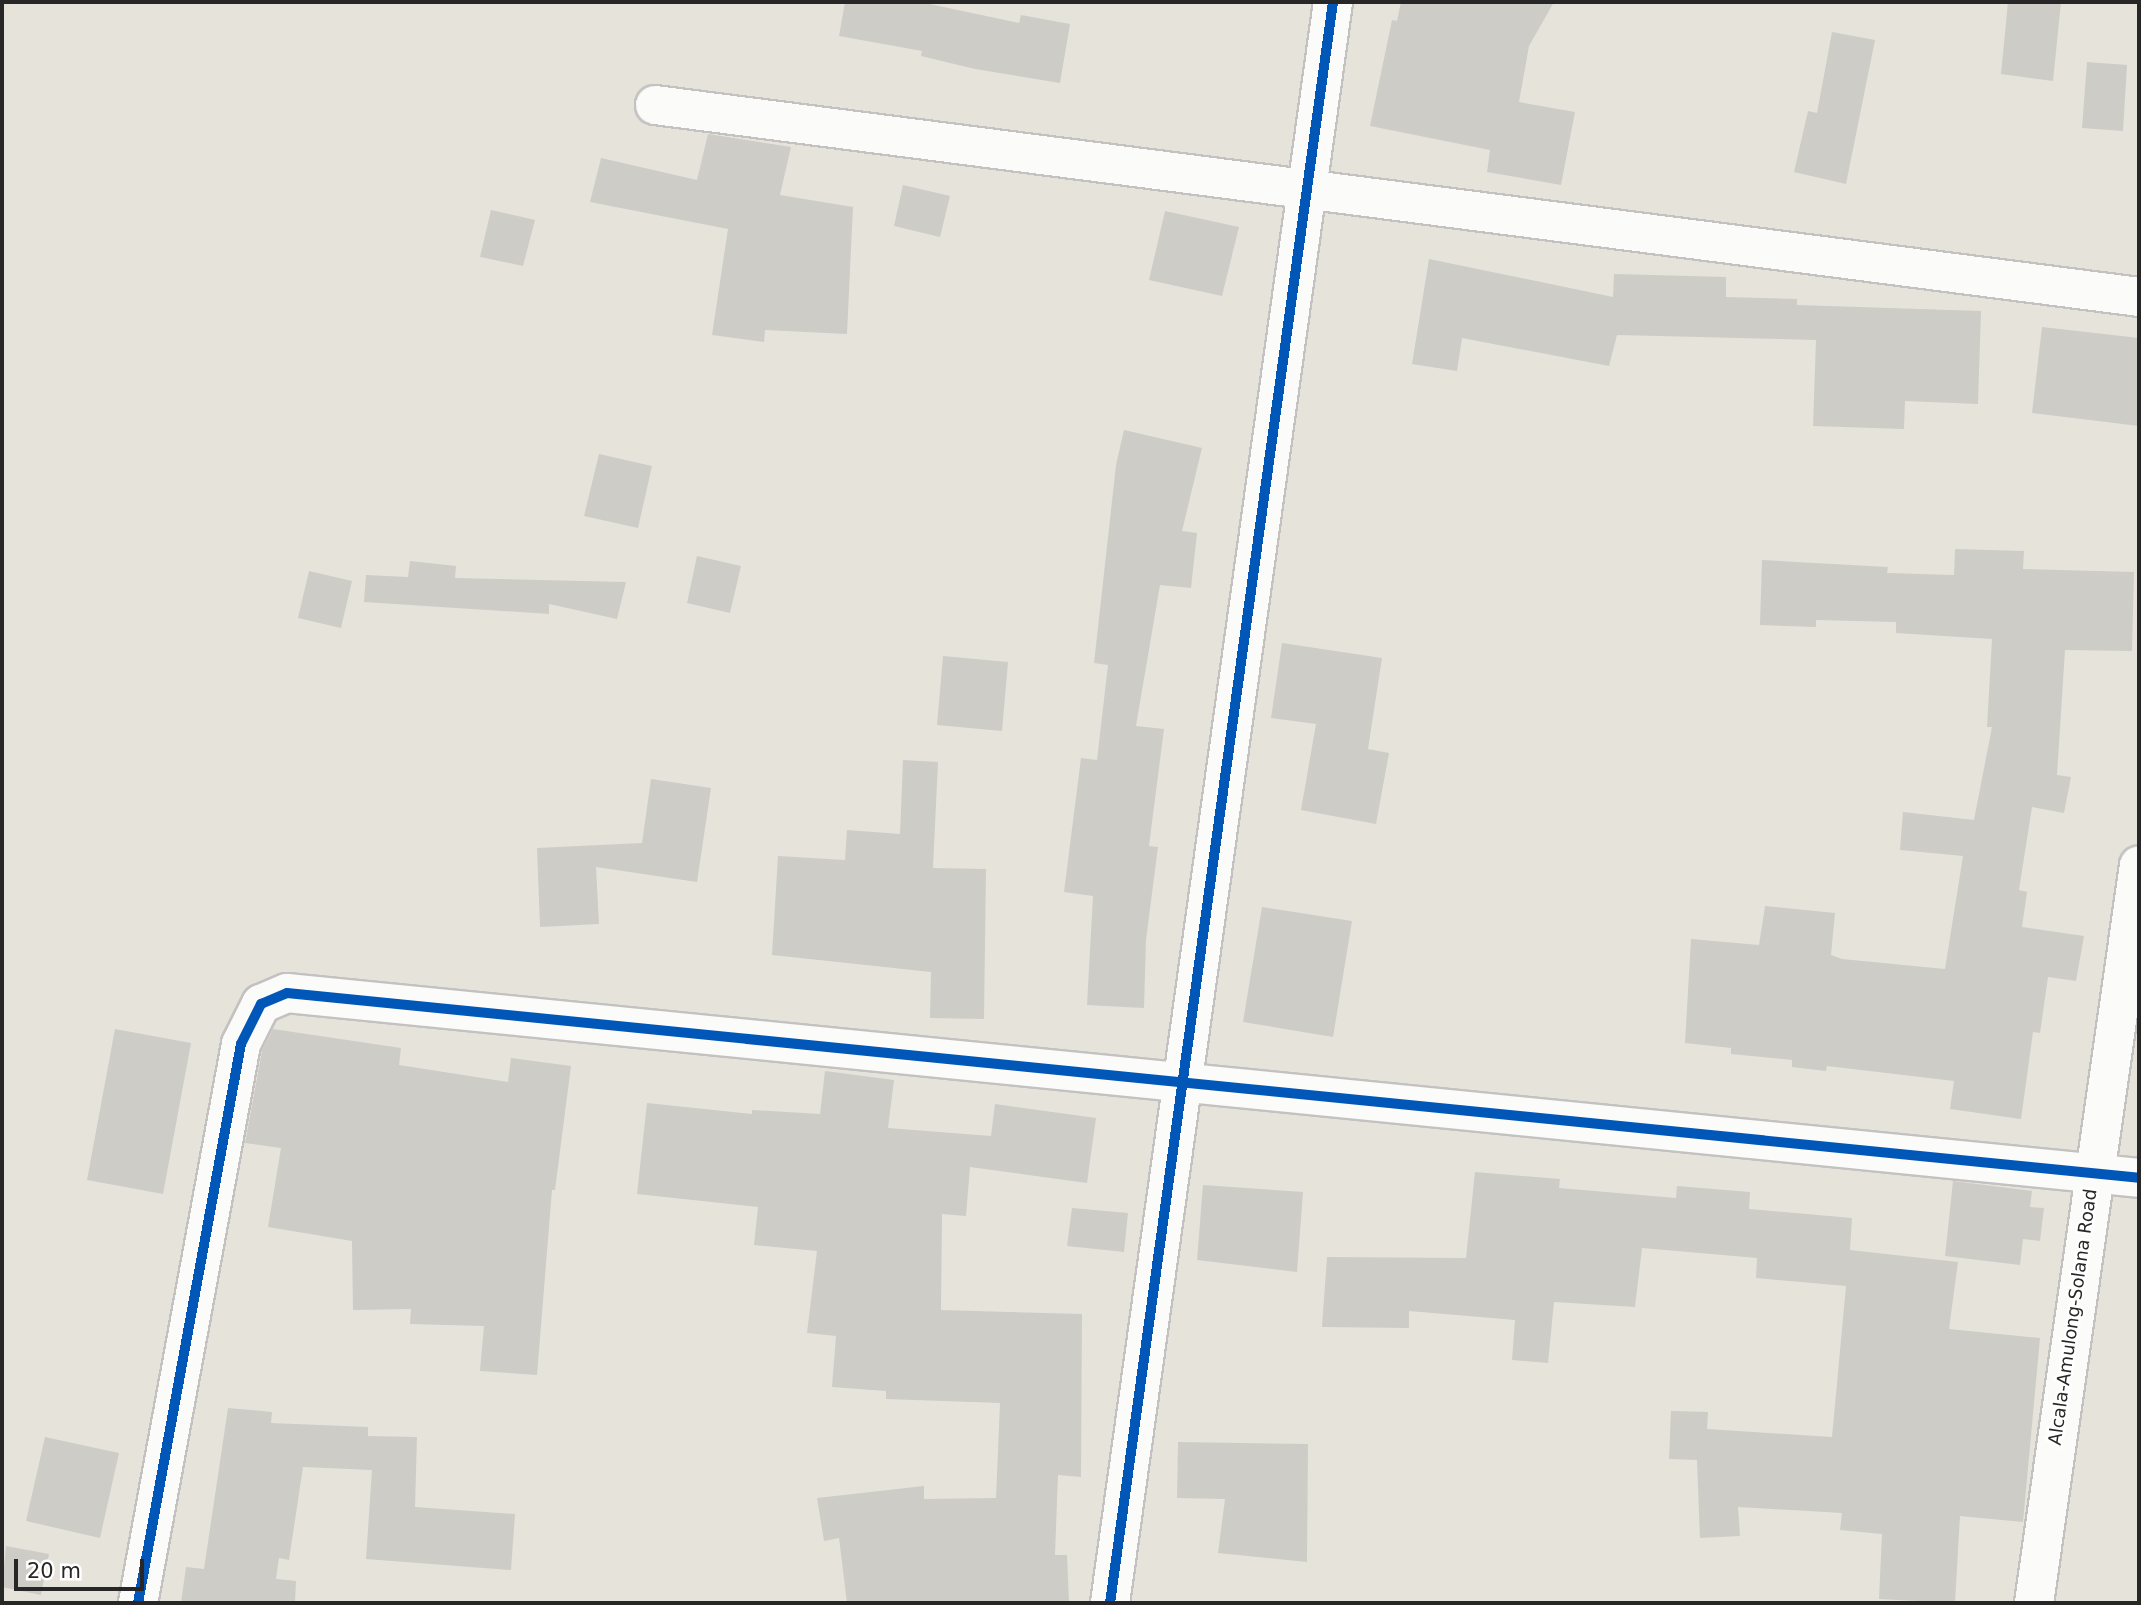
<!DOCTYPE html>
<html>
<head>
<meta charset="utf-8">
<style>
  body { margin:0 }
  #map { position:relative; width:2141px; height:1605px; overflow:hidden; background:#e6e3db; font-family:"DejaVu Sans",sans-serif }
  div>[style] { position:absolute }
  .building>* { inset:0; background:#ceccc7 }
  .roads { filter:drop-shadow(2px 0 #c3c2c1) drop-shadow(-2px 0 #c3c2c1) drop-shadow(0 2px #c3c2c1) drop-shadow(0 -2px #c3c2c1) }
  .minor>* { height:38px; margin:-19px; padding:0 19px; transform-origin:19px; border-radius:19px; background:#fbfbfa }
  .secondary>* { height:38px; margin:-19px; padding:0 19px; transform-origin:19px; border-radius:19px; background:#fbfbfa }
  .cycleway>* { height:10px; margin:-5px; padding:0 5px; transform-origin:5px; border-radius:5px; background:#0057b8 }
  span { translate:-50% -50%; white-space:nowrap; text-align:center; line-height:1.15; -webkit-text-stroke:5px #fff; paint-order:stroke }
  .street-label { font-size:18px; color:#272727 }
  .frame { position:absolute; inset:0; border:4px solid #272727; pointer-events:none }
  .scale { position:absolute; left:14px; top:1559px; width:130px; height:32px; box-sizing:border-box; border:4px solid #272727; border-top:0; padding-left:9px; font-size:21px; line-height:24px; white-space:nowrap; color:#272727; -webkit-text-stroke:5px #fff; paint-order:stroke }
</style>
</head>
<body>
<div id="map">
  <div class="building">
    <div style="clip-path:polygon(845px 2px,920px 2px,1019px 23px,1021px 15px,1070px 24px,1060px 83px,975px 69px,921px 56px,922px 51px,839px 36px)"></div>
    <div style="clip-path:polygon(1401px 2px,1554px 2px,1529px 46px,1519px 102px,1575px 112px,1561px 185px,1487px 172px,1490px 150px,1370px 126px,1392px 20px,1397px 21px)"></div>
    <div style="clip-path:polygon(2008px 2px,2061px 2px,2053px 81px,2001px 74px)"></div>
    <div style="clip-path:polygon(1832px 32px,1875px 40px,1846px 184px,1794px 172px,1808px 111px,1817px 113px)"></div>
    <div style="clip-path:polygon(2087px 62px,2127px 65px,2123px 131px,2082px 128px)"></div>
    <div style="clip-path:polygon(708px 134px,791px 147px,780px 195px,853px 207px,847px 334px,765px 330px,764px 342px,712px 335px,728px 229px,590px 202px,601px 158px,697px 180px)"></div>
    <div style="clip-path:polygon(903px 185px,950px 196px,940px 237px,894px 226px)"></div>
    <div style="clip-path:polygon(491px 210px,535px 220px,523px 266px,480px 257px)"></div>
    <div style="clip-path:polygon(1165px 211px,1239px 227px,1222px 296px,1149px 280px)"></div>
    <div style="clip-path:polygon(1429px 259px,1613px 297px,1614px 274px,1726px 277px,1726px 297px,1797px 299px,1797px 305px,1981px 311px,1978px 404px,1905px 401px,1904px 429px,1813px 426px,1816px 340px,1617px 335px,1609px 366px,1462px 338px,1457px 371px,1412px 364px)"></div>
    <div style="clip-path:polygon(2042px 327px,2139px 338px,2139px 426px,2032px 413px)"></div>
    <div style="clip-path:polygon(1124px 430px,1202px 448px,1182px 531px,1197px 533px,1191px 588px,1160px 585px,1136px 726px,1164px 729px,1149px 846px,1158px 847px,1146px 940px,1144px 1008px,1087px 1005px,1093px 896px,1064px 892px,1081px 758px,1097px 760px,1108px 665px,1094px 663px,1116px 465px)"></div>
    <div style="clip-path:polygon(599px 454px,652px 466px,638px 528px,584px 516px)"></div>
    <div style="clip-path:polygon(1955px 549px,2024px 551px,2023px 569px,2134px 572px,2132px 651px,2065px 650px,2057px 775px,2071px 777px,2064px 813px,2032px 807px,2019px 890px,2027px 892px,2022px 927px,2084px 936px,2076px 981px,2048px 977px,2040px 1033px,2033px 1032px,2021px 1119px,1950px 1109px,1954px 1081px,1827px 1066px,1826px 1071px,1792px 1067px,1792px 1060px,1731px 1054px,1731px 1048px,1685px 1043px,1691px 939px,1759px 945px,1765px 906px,1835px 913px,1831px 955px,1842px 959px,1945px 969px,1963px 856px,1900px 850px,1903px 812px,1974px 820px,1992px 727px,1987px 727px,1992px 639px,1896px 633px,1896px 622px,1816px 620px,1816px 627px,1760px 625px,1762px 560px,1888px 567px,1887px 573px,1954px 575px)"></div>
    <div style="clip-path:polygon(697px 556px,741px 566px,730px 613px,687px 603px)"></div>
    <div style="clip-path:polygon(410px 561px,456px 566px,455px 578px,626px 582px,617px 619px,549px 604px,549px 614px,364px 602px,366px 575px,408px 577px)"></div>
    <div style="clip-path:polygon(309px 571px,352px 581px,341px 628px,298px 618px)"></div>
    <div style="clip-path:polygon(1282px 643px,1382px 658px,1368px 749px,1389px 753px,1376px 824px,1301px 810px,1316px 724px,1271px 718px)"></div>
    <div style="clip-path:polygon(943px 656px,1008px 662px,1002px 731px,937px 725px)"></div>
    <div style="clip-path:polygon(903px 760px,938px 762px,933px 868px,986px 869px,984px 1019px,930px 1018px,931px 972px,772px 955px,778px 856px,845px 860px,847px 830px,900px 834px)"></div>
    <div style="clip-path:polygon(651px 779px,711px 788px,697px 882px,596px 867px,599px 924px,540px 927px,537px 848px,642px 843px)"></div>
    <div style="clip-path:polygon(1262px 907px,1352px 921px,1333px 1037px,1243px 1022px)"></div>
    <div style="clip-path:polygon(115px 1029px,191px 1043px,163px 1194px,87px 1180px)"></div>
    <div style="clip-path:polygon(273px 1029px,401px 1048px,399px 1065px,508px 1082px,511px 1058px,571px 1066px,555px 1190px,552px 1190px,537px 1375px,480px 1371px,484px 1326px,410px 1324px,411px 1309px,353px 1310px,352px 1241px,268px 1227px,281px 1148px,245px 1143px,262px 1051px)"></div>
    <div style="clip-path:polygon(825px 1071px,894px 1080px,888px 1128px,991px 1136px,995px 1104px,1096px 1118px,1087px 1183px,970px 1167px,966px 1216px,942px 1214px,941px 1310px,1082px 1314px,1081px 1477px,1058px 1475px,1055px 1555px,1067px 1555px,1069px 1601px,847px 1603px,839px 1538px,824px 1541px,817px 1498px,924px 1486px,924px 1499px,996px 1498px,1000px 1403px,886px 1399px,886px 1391px,832px 1387px,836px 1336px,807px 1333px,817px 1251px,754px 1245px,758px 1207px,637px 1194px,647px 1103px,752px 1114px,752px 1110px,820px 1114px)"></div>
    <div style="clip-path:polygon(1475px 1172px,1560px 1179px,1559px 1188px,1676px 1198px,1677px 1186px,1750px 1192px,1749px 1209px,1852px 1218px,1850px 1250px,1958px 1262px,1949px 1329px,2040px 1338px,2023px 1522px,1960px 1516px,1955px 1603px,1879px 1599px,1882px 1534px,1840px 1530px,1842px 1513px,1738px 1507px,1740px 1536px,1700px 1538px,1697px 1460px,1669px 1459px,1671px 1411px,1708px 1412px,1707px 1429px,1832px 1437px,1846px 1286px,1756px 1278px,1757px 1258px,1642px 1248px,1635px 1307px,1554px 1302px,1548px 1363px,1512px 1360px,1515px 1320px,1409px 1311px,1409px 1328px,1322px 1327px,1327px 1257px,1466px 1258px)"></div>
    <div style="clip-path:polygon(1953px 1181px,2032px 1191px,2030px 1207px,2044px 1208px,2040px 1241px,2023px 1239px,2020px 1265px,1945px 1256px)"></div>
    <div style="clip-path:polygon(1203px 1185px,1303px 1192px,1297px 1272px,1197px 1260px)"></div>
    <div style="clip-path:polygon(1072px 1208px,1128px 1213px,1124px 1252px,1067px 1246px)"></div>
    <div style="clip-path:polygon(228px 1408px,272px 1412px,271px 1423px,368px 1427px,368px 1436px,417px 1437px,415px 1507px,515px 1514px,511px 1570px,366px 1559px,372px 1470px,303px 1467px,289px 1560px,279px 1558px,276px 1579px,296px 1581px,295px 1603px,181px 1603px,186px 1567px,204px 1569px)"></div>
    <div style="clip-path:polygon(45px 1437px,119px 1453px,100px 1538px,26px 1521px)"></div>
    <div style="clip-path:polygon(1178px 1442px,1308px 1444px,1307px 1562px,1218px 1553px,1225px 1499px,1177px 1498px)"></div>
    <div style="clip-path:polygon(6px 1546px,49px 1554px,41px 1595px,2px 1587px)"></div>
  </div>
  <div class="roads">
    <div class="minor">
      <div style="left:655px;top:105px;width:1496px;rotate:7.37deg"></div>
      <div style="left:138px;top:1603px;width:568px;rotate:-79.56deg"></div>
      <div style="left:241px;top:1044px;width:45px;rotate:-63.4deg"></div>
      <div style="left:261px;top:1004px;width:28px;rotate:-23deg"></div>
      <div style="left:287px;top:993px;width:1861px;rotate:5.7deg"></div>
      <div style="left:1110px;top:1603px;width:1616px;rotate:-82.07deg"></div>
    </div>
    <div class="secondary">
      <div style="left:2034px;top:1603px;width:745px;rotate:-81.9deg"></div>
    </div>
  </div>
  <div class="cycleway">
    <div style="left:138px;top:1603px;width:568px;rotate:-79.56deg"></div>
    <div style="left:241px;top:1044px;width:45px;rotate:-63.4deg"></div>
    <div style="left:261px;top:1004px;width:28px;rotate:-23deg"></div>
    <div style="left:287px;top:993px;width:1861px;rotate:5.7deg"></div>
    <div style="left:1110px;top:1603px;width:1616px;rotate:-82.07deg"></div>
  </div>
  <div class="street-label">
    <span style="left:2073px;top:1317px;rotate:-82deg">Alcala-Amulong-Solana Road</span>
  </div>
  <div class="frame"></div>
  <div class="scale">20 m</div>
</div>
</body>
</html>
